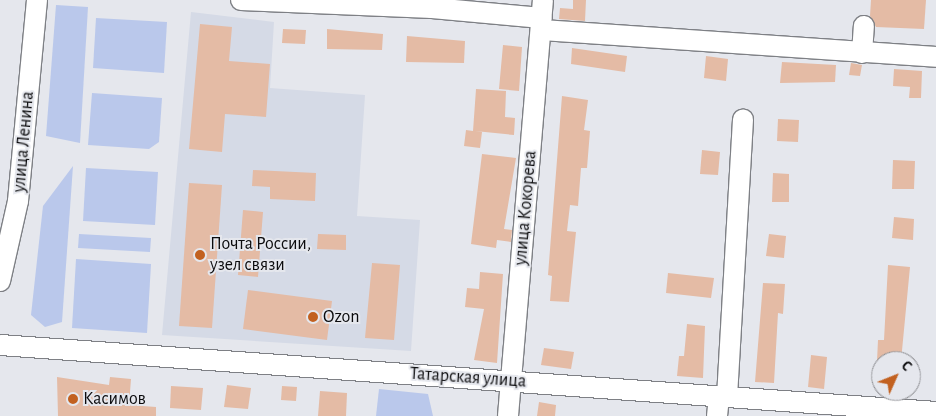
<!DOCTYPE html>
<html>
<head>
<meta charset="utf-8">
<style>
  body { margin:0 }
  #map { position:relative; width:936px; height:416px; overflow:hidden; background:#e5e7ed; font-family:"Alegreya Sans",sans-serif }
  div>[style] { position:absolute }
  .built>* { inset:0; background:#d5dae6 }
  .green>* { inset:0; background:#bac8eb }
  .building>* { inset:0; background:#e4bba5 }
  .roads { filter:drop-shadow(1px 0 #7e8085) drop-shadow(-1px 0 #7e8085) drop-shadow(0 1px #7e8085) drop-shadow(0 -1px #7e8085) }
  .minor>* { height:20px; margin:-10px; padding:0 10px; transform-origin:10px; border-radius:10px; background:#fff }
  .dots>* { width:14px; height:14px; translate:-50% -50%; box-sizing:border-box; border:2px solid #e5e7ed; border-radius:50% }
  span { translate:-50% -50%; white-space:nowrap; text-align:center; line-height:1.15; -webkit-text-stroke:4px #e5e7ed; paint-order:stroke }
  .street-label { font-size:18px; color:#0b0b0d }
  .poi-label { font-size:18px; color:#0b0b0d }
  .left { translate:0 -50%; text-align:left }
  .north { position:absolute; left:871px; top:351px; width:50px; height:50px; box-sizing:border-box; background:#e5e7ed; border:1px solid #8e8f93; border-radius:50%; rotate:46deg; font-size:14px; font-weight:700; line-height:20px; text-align:center; color:#0b0b0d }
  .north::after { content:''; display:block; margin:auto; width:18px; height:22px; background:#c26120; clip-path:polygon(50% 0,100% 100%,50% 72%,0 100%) }
</style>
</head>
<body>
<div id="map">
  <div class="built">
    <div style="clip-path:polygon(191px 12px,274px 22px,270px 88px,365px 95px,357px 216px,420px 220px,411px 351px,162px 335px)"></div>
  </div>
  <div class="green">
    <div style="clip-path:polygon(56px 5px,88px 7px,80px 143px,46px 136px)"></div>
    <div style="clip-path:polygon(96px 18px,167px 22px,164px 73px,93px 68px)"></div>
    <div style="clip-path:polygon(92px 93px,162px 98px,159px 142px,149px 149px,88px 145px)"></div>
    <div style="clip-path:polygon(73px 166px,62px 322px,45px 327px,31px 315px,43px 206px)"></div>
    <div style="clip-path:polygon(86px 168px,158px 172px,155px 225px,83px 221px)"></div>
    <div style="clip-path:polygon(79px 234px,151px 238px,150px 252px,78px 248px)"></div>
    <div style="clip-path:polygon(76px 259px,151px 264px,147px 333px,72px 328px)"></div>
    <div style="clip-path:polygon(379px 389px,428px 394px,433px 416px,376px 416px)"></div>
  </div>
  <div class="building">
    <div style="clip-path:polygon(573px 0,586px 0,585px 21px,559px 19px,560px 8px,573px 9px)"></div>
    <div style="clip-path:polygon(871px 0,926px 0,924px 29px,876px 27px,870px 16px)"></div>
    <div style="clip-path:polygon(200px 24px,232px 27px,229px 61px,270px 64px,266px 117px,225px 114px,222px 152px,189px 149px)"></div>
    <div style="clip-path:polygon(283px 29px,306px 30px,305px 44px,282px 43px)"></div>
    <div style="clip-path:polygon(327px 29px,383px 34px,382px 50px,327px 49px)"></div>
    <div style="clip-path:polygon(407px 36px,465px 41px,464px 63px,406px 62px)"></div>
    <div style="clip-path:polygon(503px 45px,522px 47px,519px 91px,499px 89px)"></div>
    <div style="clip-path:polygon(572px 48px,627px 56px,625px 72px,571px 64px)"></div>
    <div style="clip-path:polygon(706px 56px,728px 59px,726px 81px,704px 78px)"></div>
    <div style="clip-path:polygon(782px 62px,836px 65px,835px 82px,780px 83px)"></div>
    <div style="clip-path:polygon(851px 63px,862px 65px,860px 76px,849px 75px)"></div>
    <div style="clip-path:polygon(894px 69px,922px 71px,921px 98px,909px 98px,910px 87px,893px 86px)"></div>
    <div style="clip-path:polygon(476px 89px,506px 91px,505px 117px,515px 118px,514px 135px,475px 131px,482px 132px,480px 148px,464px 146px,466px 130px,473px 131px)"></div>
    <div style="clip-path:polygon(562px 96px,588px 100px,584px 130px,590px 131px,587px 168px,581px 168px,578px 206px,570px 205px,567px 231px,576px 232px,569px 302px,550px 301px,552px 276px,548px 275px)"></div>
    <div style="clip-path:polygon(778px 119px,799px 120px,798px 142px,777px 141px)"></div>
    <div style="clip-path:polygon(702px 150px,720px 152px,718px 175px,700px 174px)"></div>
    <div style="clip-path:polygon(482px 154px,516px 158px,504px 229px,512px 230px,511px 242px,497px 240px,496px 248px,471px 244px)"></div>
    <div style="clip-path:polygon(893px 160px,915px 161px,914px 189px,892px 189px)"></div>
    <div style="clip-path:polygon(253px 170px,316px 173px,315px 201px,270px 199px,270px 187px,252px 186px)"></div>
    <div style="clip-path:polygon(773px 173px,789px 174px,789px 202px,772px 202px)"></div>
    <div style="clip-path:polygon(189px 183px,222px 185px,212px 328px,179px 326px)"></div>
    <div style="clip-path:polygon(243px 210px,263px 212px,258px 277px,238px 275px)"></div>
    <div style="clip-path:polygon(894px 217px,914px 219px,913px 240px,892px 238px)"></div>
    <div style="clip-path:polygon(318px 234px,346px 235px,346px 250px,317px 249px)"></div>
    <div style="clip-path:polygon(769px 234px,786px 236px,784px 258px,766px 256px)"></div>
    <div style="clip-path:polygon(372px 263px,400px 265px,394px 340px,365px 338px)"></div>
    <div style="clip-path:polygon(888px 265px,910px 267px,901px 361px,877px 361px,878px 340px,884px 340px)"></div>
    <div style="clip-path:polygon(480px 272px,503px 274px,497px 363px,474px 360px,484px 309px,465px 307px,467px 288px,479px 289px)"></div>
    <div style="clip-path:polygon(668px 273px,714px 278px,711px 298px,666px 293px)"></div>
    <div style="clip-path:polygon(763px 283px,785px 284px,783px 314px,778px 313px,774px 383px,755px 382px)"></div>
    <div style="clip-path:polygon(248px 290px,332px 301px,327px 340px,243px 329px)"></div>
    <div style="clip-path:polygon(687px 324px,705px 326px,703px 378px,677px 376px,679px 356px,684px 356px)"></div>
    <div style="clip-path:polygon(544px 348px,574px 352px,571px 369px,541px 365px)"></div>
    <div style="clip-path:polygon(811px 355px,827px 357px,824px 389px,808px 387px)"></div>
    <div style="clip-path:polygon(57px 377px,109px 385px,110px 377px,131px 379px,129px 405px,156px 407px,156px 416px,58px 416px)"></div>
    <div style="clip-path:polygon(227px 385px,251px 388px,248px 409px,224px 407px)"></div>
    <div style="clip-path:polygon(171px 386px,203px 388px,201px 410px,170px 408px)"></div>
    <div style="clip-path:polygon(282px 386px,297px 387px,296px 401px,281px 400px)"></div>
    <div style="clip-path:polygon(320px 391px,347px 393px,346px 416px,318px 416px)"></div>
    <div style="clip-path:polygon(539px 402px,556px 405px,555px 416px,537px 416px)"></div>
  </div>
  <div class="roads">
    <div class="minor">
      <div style="left:241px;top:0;width:191px;rotate:2.4deg"></div>
      <div style="left:432px;top:8px;width:110px;rotate:5.2deg"></div>
      <div style="left:542px;top:30px;width:395px;rotate:3.9deg"></div>
      <div style="left:862px;top:53px;width:27px;rotate:-86deg"></div>
      <div style="left:0;top:281px;width:82px;rotate:-77.3deg"></div>
      <div style="left:18px;top:201px;width:202px;rotate:-84.6deg"></div>
      <div style="left:0;top:345px;width:938px;rotate:4.09deg"></div>
      <div style="left:727px;top:397px;width:278px;rotate:-86.7deg"></div>
      <div style="left:508px;top:416px;width:417px;rotate:-85.2deg"></div>
      <div style="left:717px;top:416px;width:20px;rotate:-84deg"></div>
    </div>
  </div>
  <div class="dots">
    <div style="left:200px;top:255px;background:#c26120"></div>
    <div style="left:313px;top:317px;background:#c26120"></div>
    <div style="left:73px;top:399px;background:#c26120"></div>
  </div>
  <div class="street-label">
    <span style="left:24px;top:142px;rotate:-85deg">улица Ленина</span>
    <span style="left:526px;top:208px;rotate:-85deg">улица Кокорева</span>
    <span style="left:468px;top:378px;rotate:4deg">Татарская улица</span>
  </div>
  <div class="poi-label">
    <span class="left" style="left:210px;top:255px">Почта России,<br>узел связи</span>
    <span class="left" style="left:323px;top:317px">Ozon</span>
    <span class="left" style="left:83px;top:399px">Касимов</span>
  </div>
  <div class="north">С</div>
</div>
</body>
</html>
